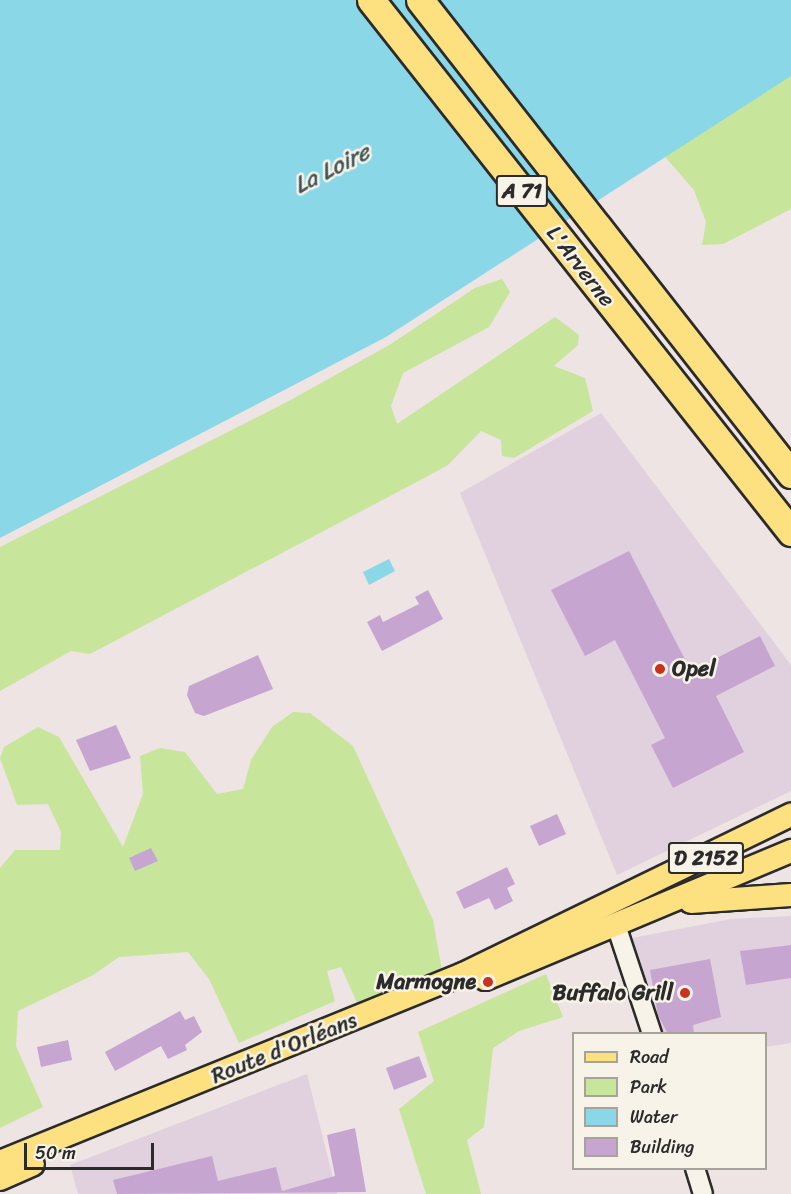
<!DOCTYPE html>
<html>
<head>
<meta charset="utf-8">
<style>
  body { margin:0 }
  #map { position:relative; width:791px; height:1194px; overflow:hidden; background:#ede4e3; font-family:Sriracha,sans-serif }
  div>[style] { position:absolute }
  .built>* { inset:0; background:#e1d1de }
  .green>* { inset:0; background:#c8e59c }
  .water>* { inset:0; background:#8ad8e7 }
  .building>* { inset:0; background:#c6a6d1 }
  .roads { filter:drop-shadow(2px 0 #2b2b2b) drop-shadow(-2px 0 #2b2b2b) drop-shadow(0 2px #2b2b2b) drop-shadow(0 -2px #2b2b2b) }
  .minor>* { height:18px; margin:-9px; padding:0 9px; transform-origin:9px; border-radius:9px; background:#f7f3e8 }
  .major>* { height:22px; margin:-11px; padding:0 11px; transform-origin:11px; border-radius:11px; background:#fde080 }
  .highway>* { height:27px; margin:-13.5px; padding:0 13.5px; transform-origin:13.5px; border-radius:13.5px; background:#fde080 }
  .dots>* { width:16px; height:16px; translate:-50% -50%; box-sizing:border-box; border:3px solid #f7f3e8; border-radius:50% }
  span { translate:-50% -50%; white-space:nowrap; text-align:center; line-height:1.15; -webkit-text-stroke:5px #f7f3e8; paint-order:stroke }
  .shield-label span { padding:2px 4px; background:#f7f3e8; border:2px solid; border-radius:4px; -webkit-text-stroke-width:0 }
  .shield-label { font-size:21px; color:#2b2b2b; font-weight:700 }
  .street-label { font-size:22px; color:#2b2b2b }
  .poi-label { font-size:22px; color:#2b2b2b; font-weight:700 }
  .left { translate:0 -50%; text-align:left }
  .right { translate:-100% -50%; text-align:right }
  .water-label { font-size:24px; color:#43565a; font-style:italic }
  .legend { position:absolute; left:572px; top:1032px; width:195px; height:138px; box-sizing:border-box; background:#f7f3e8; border:2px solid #a5a39c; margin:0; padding:8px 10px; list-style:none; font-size:18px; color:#2b2b2b }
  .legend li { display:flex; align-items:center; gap:12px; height:30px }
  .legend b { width:30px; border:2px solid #a5a39c }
  .scale { position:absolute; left:24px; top:1143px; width:130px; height:27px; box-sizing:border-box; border:3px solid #2b2b2b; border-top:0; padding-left:8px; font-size:18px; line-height:21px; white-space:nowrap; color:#2b2b2b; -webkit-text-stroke:4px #f7f3e8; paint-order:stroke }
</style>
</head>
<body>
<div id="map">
  <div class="built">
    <div style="clip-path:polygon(601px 413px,791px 665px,791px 791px,617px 875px,460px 493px)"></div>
    <div style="clip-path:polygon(791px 916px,791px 1043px,766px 1047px,766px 1034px,662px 1033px,632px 938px,731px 919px)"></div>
    <div style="clip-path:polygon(307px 1074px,337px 1194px,78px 1194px,70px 1165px)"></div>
  </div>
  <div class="green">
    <div style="clip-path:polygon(791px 63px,791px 209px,723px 244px,702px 245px,706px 222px,694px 190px,659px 150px)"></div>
    <div style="clip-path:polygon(502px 279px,510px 292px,489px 327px,403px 373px,391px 406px,397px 424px,555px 317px,579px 335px,578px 345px,554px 366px,585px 378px,593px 411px,514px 458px,502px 456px,501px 440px,481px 431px,448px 465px,428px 476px,90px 654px,71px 651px,0 691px,0 547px,287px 402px,391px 344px,475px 288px)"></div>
    <div style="clip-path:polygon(293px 712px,310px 713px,353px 746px,433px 920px,442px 971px,359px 1007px,341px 967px,327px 971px,335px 1001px,239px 1043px,209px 979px,188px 952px,119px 957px,93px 975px,18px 1011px,16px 1046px,43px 1107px,0 1128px,0 868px,15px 850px,60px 850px,61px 832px,48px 804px,17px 805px,0 758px,4px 747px,38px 727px,59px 737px,123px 847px,143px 794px,140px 756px,160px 748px,185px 752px,217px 794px,243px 789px,251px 760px,272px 727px)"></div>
    <div style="clip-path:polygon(546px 974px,563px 1017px,519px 1031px,493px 1048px,484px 1127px,467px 1140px,481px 1194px,426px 1194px,399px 1109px,434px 1081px,418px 1032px)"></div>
  </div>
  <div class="water">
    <div style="clip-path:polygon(0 0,791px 0,791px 76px,386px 337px,0 538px)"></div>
    <div style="clip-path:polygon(389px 559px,395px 571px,369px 585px,363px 572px)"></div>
  </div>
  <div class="building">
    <div style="clip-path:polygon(629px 551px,691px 671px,760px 636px,775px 666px,716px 696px,744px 752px,673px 788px,651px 745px,665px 738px,615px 640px,585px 656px,551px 590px)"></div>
    <div style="clip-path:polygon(428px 590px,443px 619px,382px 651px,367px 622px,380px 615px,383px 622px,419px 604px,415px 597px)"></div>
    <div style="clip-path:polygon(258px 655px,273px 689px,204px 716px,195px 713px,187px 695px,189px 686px)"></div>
    <div style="clip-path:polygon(116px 725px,131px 758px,90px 771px,76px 740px)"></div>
    <div style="clip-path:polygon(557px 814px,566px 834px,539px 846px,530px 826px)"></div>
    <div style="clip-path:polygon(151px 848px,158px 861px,135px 871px,129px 858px)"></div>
    <div style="clip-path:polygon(507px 867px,515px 884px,507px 888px,513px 901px,495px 910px,489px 898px,464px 909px,456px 892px)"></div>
    <div style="clip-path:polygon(791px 945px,791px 978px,746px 985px,740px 951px)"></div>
    <div style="clip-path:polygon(710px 959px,721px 1017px,693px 1025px,694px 1034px,668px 1034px,658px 1015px,650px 970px)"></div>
    <div style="clip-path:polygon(180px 1011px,185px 1020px,194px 1016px,202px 1032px,185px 1045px,187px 1050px,168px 1059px,161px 1046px,115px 1071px,105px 1052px)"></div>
    <div style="clip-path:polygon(68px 1040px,72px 1060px,41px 1067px,37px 1047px)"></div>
    <div style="clip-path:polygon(419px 1056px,427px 1077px,394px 1090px,386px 1068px)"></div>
    <div style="clip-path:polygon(355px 1128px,366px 1192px,117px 1194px,113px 1180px,212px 1156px,218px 1181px,276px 1167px,282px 1191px,335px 1176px,327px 1135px)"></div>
  </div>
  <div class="roads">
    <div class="minor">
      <div style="left:616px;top:925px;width:115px;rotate:71.7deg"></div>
      <div style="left:695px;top:1168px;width:27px;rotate:73deg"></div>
    </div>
    <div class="major">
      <div style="left:691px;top:902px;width:100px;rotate:-4deg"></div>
      <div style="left:485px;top:979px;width:332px;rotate:-22.7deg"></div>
      <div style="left:0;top:1162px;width:500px;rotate:-22.1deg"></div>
      <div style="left:463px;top:974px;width:365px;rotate:-25.9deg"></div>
      <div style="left:0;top:1179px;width:36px;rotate:-24deg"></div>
    </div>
    <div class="highway">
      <div style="left:371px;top:0;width:678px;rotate:51.71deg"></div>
      <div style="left:420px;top:0;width:602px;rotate:51.95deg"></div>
    </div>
  </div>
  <div class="dots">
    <div style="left:660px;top:669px;background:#c8321e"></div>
    <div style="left:488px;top:982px;background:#c8321e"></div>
    <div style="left:685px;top:993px;background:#c8321e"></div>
  </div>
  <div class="shield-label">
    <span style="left:522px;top:191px">A 71</span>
    <span style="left:706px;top:858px">D 2152</span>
  </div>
  <div class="street-label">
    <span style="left:581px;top:266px;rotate:52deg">L'Arverne</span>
    <span style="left:284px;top:1048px;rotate:-22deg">Route d'Orléans</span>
  </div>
  <div class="poi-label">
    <span class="left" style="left:672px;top:669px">Opel</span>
    <span class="right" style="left:476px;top:982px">Marmogne</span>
    <span class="right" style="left:673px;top:993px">Buffalo Grill</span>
  </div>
  <div class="water-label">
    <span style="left:332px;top:169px;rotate:-27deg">La Loire</span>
  </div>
  <ul class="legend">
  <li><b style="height:8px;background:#fde080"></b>Road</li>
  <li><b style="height:16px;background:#c8e59c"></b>Park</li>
  <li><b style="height:16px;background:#8ad8e7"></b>Water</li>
  <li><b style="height:16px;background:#c6a6d1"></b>Building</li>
  </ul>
  <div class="scale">50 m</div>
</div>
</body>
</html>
